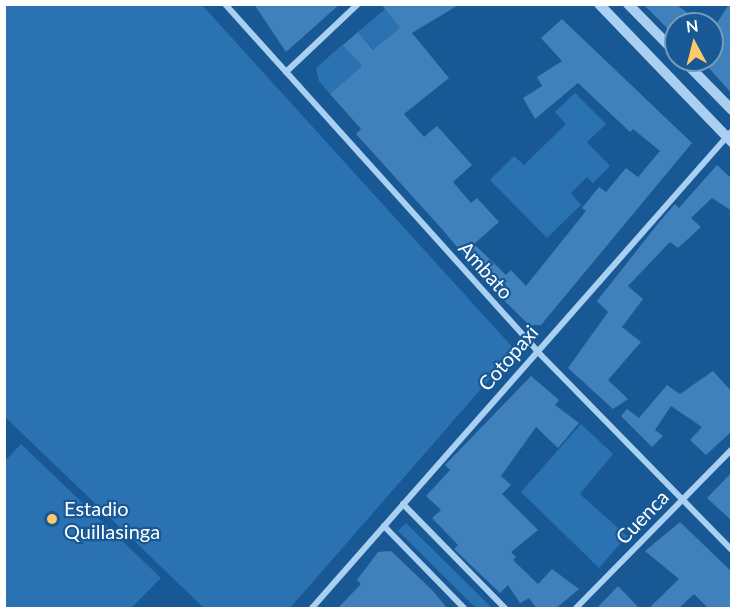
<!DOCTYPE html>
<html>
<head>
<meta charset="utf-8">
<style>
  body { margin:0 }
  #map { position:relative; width:736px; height:613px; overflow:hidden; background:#175895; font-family:Lato,sans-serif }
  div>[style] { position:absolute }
  .green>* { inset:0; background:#2b72b3 }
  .building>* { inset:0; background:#4081bc }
  .minor>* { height:6px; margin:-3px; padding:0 3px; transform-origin:3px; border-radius:3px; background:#a9cff1 }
  .tertiary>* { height:10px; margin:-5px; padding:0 5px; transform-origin:5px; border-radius:5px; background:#a9cff1 }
  .dots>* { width:16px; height:16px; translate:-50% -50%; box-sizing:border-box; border:3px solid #175895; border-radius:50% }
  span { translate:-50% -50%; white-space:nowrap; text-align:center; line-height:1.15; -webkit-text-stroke:4.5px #175895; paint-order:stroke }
  .street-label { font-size:20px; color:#fff }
  .poi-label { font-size:20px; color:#fff }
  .left { translate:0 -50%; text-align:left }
  .frame { position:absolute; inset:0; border:6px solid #fff; pointer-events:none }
  .north { position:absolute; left:664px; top:12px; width:60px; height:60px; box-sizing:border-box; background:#175895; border:2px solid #749bbf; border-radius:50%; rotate:353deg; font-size:16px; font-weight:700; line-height:24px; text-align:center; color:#fff }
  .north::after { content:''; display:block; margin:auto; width:21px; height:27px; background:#ffc868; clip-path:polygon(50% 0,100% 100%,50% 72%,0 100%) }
</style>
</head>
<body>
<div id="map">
  <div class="green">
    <div style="clip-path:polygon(4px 5px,202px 5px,515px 350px,290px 608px,204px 608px,5px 417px)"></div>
    <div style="clip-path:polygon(385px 9px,400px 28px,381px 58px,358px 32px)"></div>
    <div style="clip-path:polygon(343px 44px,362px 66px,330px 94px,319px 81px,316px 68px)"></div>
    <div style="clip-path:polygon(575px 93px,606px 124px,587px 142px,610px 166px,593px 183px,587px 177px,571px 193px,581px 205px,547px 238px,490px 180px,514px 156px,524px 165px,566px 124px,555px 112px)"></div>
    <div style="clip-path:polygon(581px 424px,613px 454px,580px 494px,627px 536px,599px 568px,521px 492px)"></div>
    <div style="clip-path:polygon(21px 444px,161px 578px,131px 608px,5px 608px,5px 461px)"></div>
    <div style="clip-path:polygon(406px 523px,492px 608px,476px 608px,398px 531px)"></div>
  </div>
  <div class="building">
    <div style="clip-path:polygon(254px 4px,340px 4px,286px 52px)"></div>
    <div style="clip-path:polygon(381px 4px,460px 4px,412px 33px,449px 78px,404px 114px,424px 137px,437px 126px,472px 165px,453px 182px,471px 203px,477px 198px,499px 222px,474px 244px,506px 275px,511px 270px,526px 286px,586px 211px,582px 208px,599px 187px,606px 192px,626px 168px,638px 177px,660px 151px,633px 129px,630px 132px,578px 83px,535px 119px,523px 98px,542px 86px,537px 77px,562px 61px,541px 38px,562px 19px,692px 143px,541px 325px,529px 325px,465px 262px,467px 259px,442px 229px,356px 134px,361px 129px,330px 94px,362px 66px,343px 45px,358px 32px,373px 50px,400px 28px)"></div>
    <div style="clip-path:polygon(643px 4px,675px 4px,704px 24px,676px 24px,676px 37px)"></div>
    <div style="clip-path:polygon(729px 4px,732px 4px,732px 94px,702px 60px,712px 60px,712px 31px)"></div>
    <div style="clip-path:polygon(717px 165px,732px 179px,732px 211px,712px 198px,691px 218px,701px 227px,678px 248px,670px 242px,628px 286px,643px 299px,622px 327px,641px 342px,608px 380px,628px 399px,613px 409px,568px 368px,608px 312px,597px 301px,660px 221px,675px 204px,679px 208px)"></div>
    <div style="clip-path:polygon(713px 371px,732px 392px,732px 431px,706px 455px,690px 440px,702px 427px,671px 406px,655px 430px,663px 436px,652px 447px,621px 416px,627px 409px,639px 418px,667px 385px,680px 394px)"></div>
    <div style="clip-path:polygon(531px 376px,559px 400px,555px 405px,579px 423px,558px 448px,536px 427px,501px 476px,511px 485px,502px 494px,538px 530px,511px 552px,516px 557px,513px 560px,538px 584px,552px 569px,579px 589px,555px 609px,537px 609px,529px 598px,520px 603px,508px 585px,500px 593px,454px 549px,458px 545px,432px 518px,441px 510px,426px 496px,450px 470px,445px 465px)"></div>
    <div style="clip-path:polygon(732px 472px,732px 521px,707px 498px)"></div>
    <div style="clip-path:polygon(680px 522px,732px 572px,732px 609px,709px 609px,694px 594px,678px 609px,648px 609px,679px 579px,645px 551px)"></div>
    <div style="clip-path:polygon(391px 551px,432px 590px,448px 609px,337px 609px,361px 584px,357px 580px,378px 552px)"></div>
    <div style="clip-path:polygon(618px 586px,640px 609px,596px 609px)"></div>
  </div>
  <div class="minor">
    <div style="left:225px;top:4px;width:465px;rotate:48deg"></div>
    <div style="left:536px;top:350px;width:280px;rotate:45.6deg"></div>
    <div style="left:286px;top:72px;width:99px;rotate:-43.4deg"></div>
    <div style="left:403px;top:504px;width:146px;rotate:45.6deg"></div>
    <div style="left:384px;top:526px;width:115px;rotate:45.7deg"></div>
    <div style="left:312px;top:608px;width:636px;rotate:-48.64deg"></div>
    <div style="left:576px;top:608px;width:223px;rotate:-45.5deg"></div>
  </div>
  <div class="tertiary">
    <div style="left:599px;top:4px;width:192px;rotate:46.1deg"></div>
    <div style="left:628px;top:4px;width:69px;rotate:45.6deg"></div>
    <div style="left:683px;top:60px;width:70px;rotate:45.6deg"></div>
  </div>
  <div class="dots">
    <div style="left:52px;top:519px;background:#ffc868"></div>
  </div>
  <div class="street-label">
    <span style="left:486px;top:270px;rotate:48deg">Ambato</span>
    <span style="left:508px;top:358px;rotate:-49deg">Cotopaxi</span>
    <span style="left:642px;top:517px;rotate:-46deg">Cuenca</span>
  </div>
  <div class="poi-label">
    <span class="left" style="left:64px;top:520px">Estadio<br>Quillasinga</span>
  </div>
  <div class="frame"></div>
  <div class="north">N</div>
</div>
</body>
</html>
